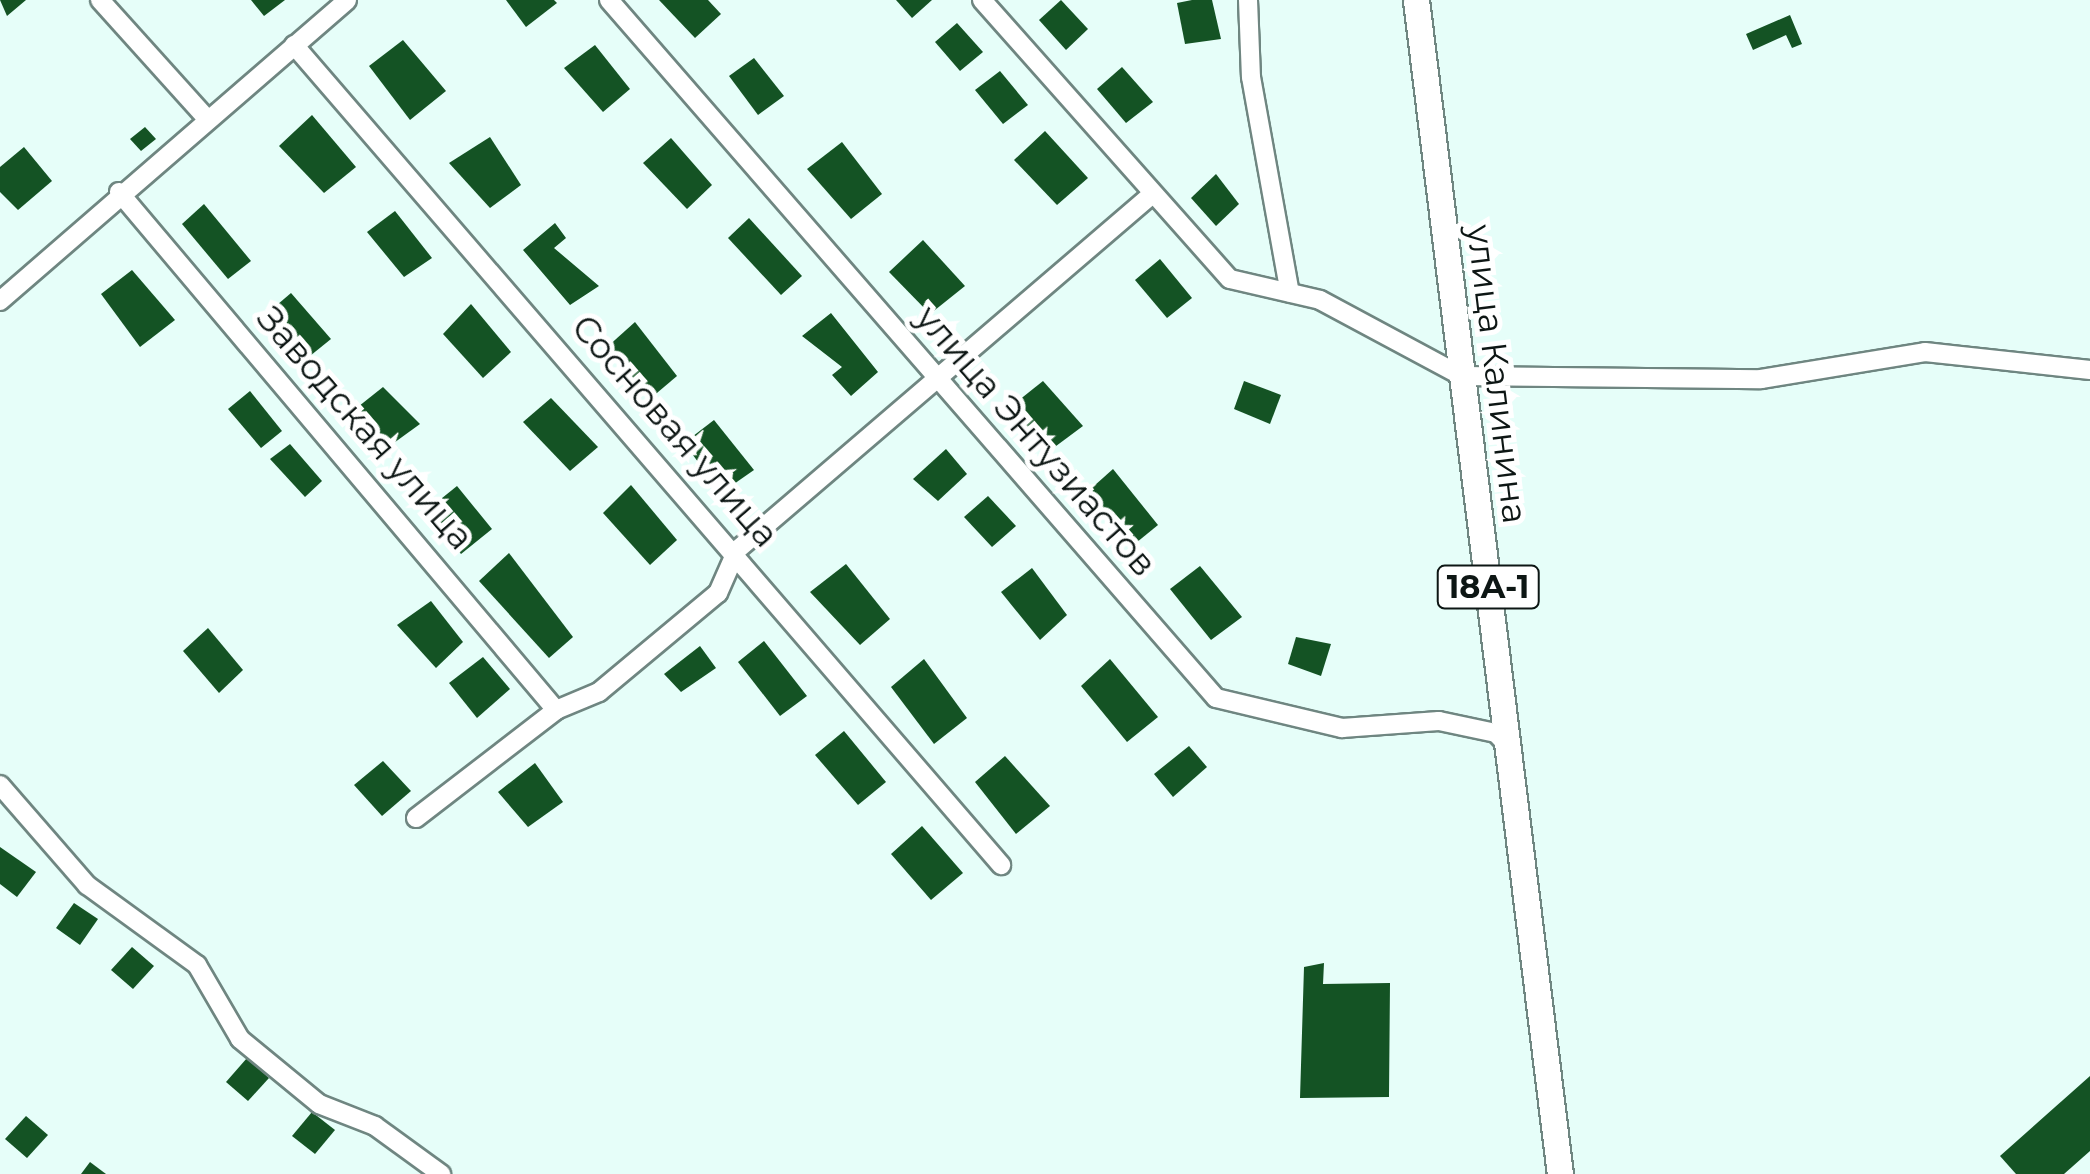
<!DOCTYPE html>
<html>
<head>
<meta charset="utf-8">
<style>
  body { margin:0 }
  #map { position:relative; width:2090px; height:1174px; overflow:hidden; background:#e6fef9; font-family:Montserrat,sans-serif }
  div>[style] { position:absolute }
  .building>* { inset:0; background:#145324 }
  .roads { filter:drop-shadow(2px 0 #6f8681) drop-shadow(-2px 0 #6f8681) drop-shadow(0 2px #6f8681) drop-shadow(0 -2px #6f8681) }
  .minor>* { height:18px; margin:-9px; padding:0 9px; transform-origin:9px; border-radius:9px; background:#fff }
  .primary>* { height:25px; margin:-12.5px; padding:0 12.5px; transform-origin:12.5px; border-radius:12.5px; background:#fff }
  span { translate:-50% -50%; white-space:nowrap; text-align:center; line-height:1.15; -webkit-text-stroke:10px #fff; paint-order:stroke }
  .shield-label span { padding:2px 8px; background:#fff; border:2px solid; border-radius:8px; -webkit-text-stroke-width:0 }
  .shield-label { font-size:32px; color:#0d1614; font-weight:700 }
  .street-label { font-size:35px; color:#0d1614 }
</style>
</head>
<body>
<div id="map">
  <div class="building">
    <div style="clip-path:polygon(0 0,26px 0,7px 16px)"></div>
    <div style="clip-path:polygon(251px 0,285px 0,264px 16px)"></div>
    <div style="clip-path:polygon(506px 0,554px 0,557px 3px,526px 27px)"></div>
    <div style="clip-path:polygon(659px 0,708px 0,721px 14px,695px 38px)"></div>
    <div style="clip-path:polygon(896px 0,932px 0,912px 18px)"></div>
    <div style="clip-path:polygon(1061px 0,1088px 29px,1066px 50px,1039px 20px)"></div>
    <div style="clip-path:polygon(1192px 0,1212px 0,1221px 39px,1185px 44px,1177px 3px)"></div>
    <div style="clip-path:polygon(1790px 15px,1802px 44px,1792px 48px,1786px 35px,1753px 50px,1746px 34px)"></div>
    <div style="clip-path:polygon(957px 23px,983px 52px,960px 71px,935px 42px)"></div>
    <div style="clip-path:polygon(403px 40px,446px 91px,410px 120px,369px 66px)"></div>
    <div style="clip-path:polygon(595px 45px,630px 89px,603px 112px,564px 68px)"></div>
    <div style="clip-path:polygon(754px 58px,784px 96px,758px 115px,729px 76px)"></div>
    <div style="clip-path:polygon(1122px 67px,1153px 102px,1126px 123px,1097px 89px)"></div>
    <div style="clip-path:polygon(1000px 71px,1028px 105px,1003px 124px,975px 90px)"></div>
    <div style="clip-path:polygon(312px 115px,356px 167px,324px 193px,279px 146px)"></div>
    <div style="clip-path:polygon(145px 127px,156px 139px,141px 151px,130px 139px)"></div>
    <div style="clip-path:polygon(1045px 131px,1088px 178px,1057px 205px,1014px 160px)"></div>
    <div style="clip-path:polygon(490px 137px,521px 185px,490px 208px,449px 163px)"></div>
    <div style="clip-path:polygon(671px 138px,712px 185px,687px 209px,643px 163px)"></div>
    <div style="clip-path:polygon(842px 142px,882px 194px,851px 219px,807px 169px)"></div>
    <div style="clip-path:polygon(24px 147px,52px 181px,18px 210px,0 192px,0 167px)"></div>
    <div style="clip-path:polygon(1216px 174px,1239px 204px,1216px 226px,1191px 198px)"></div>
    <div style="clip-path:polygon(204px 204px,251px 261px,228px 279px,182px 224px)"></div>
    <div style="clip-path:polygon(395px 211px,432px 258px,404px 277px,367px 232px)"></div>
    <div style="clip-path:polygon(749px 218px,802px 276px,781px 295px,728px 238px)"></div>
    <div style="clip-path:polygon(555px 223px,566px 238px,554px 248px,599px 286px,570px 305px,523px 250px)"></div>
    <div style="clip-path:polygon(923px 240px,965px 286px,930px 314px,889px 272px)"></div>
    <div style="clip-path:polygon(1160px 259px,1192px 298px,1167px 318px,1135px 280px)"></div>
    <div style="clip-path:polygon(132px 270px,175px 320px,140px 347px,101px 294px)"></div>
    <div style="clip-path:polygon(291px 293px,331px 339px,305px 360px,264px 316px)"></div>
    <div style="clip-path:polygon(471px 304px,511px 352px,483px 378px,443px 334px)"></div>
    <div style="clip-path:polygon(831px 313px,878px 372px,851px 396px,832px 375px,842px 367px,802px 336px)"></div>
    <div style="clip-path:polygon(635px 322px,677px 376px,651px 398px,606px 348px)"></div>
    <div style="clip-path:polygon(1043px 381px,1083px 426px,1048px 452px,1008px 409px)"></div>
    <div style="clip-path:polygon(1244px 381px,1281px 395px,1270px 424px,1234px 409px)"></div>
    <div style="clip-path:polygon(383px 387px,420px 424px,380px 453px,349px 414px)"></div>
    <div style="clip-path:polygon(250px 391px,282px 431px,261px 448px,228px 409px)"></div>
    <div style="clip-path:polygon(551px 398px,598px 447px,570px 471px,523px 422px)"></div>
    <div style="clip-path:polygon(714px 420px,754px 470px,721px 493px,684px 443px)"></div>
    <div style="clip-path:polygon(290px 444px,322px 481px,305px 497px,270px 459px)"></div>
    <div style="clip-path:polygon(946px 449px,967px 474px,938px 501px,913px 479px)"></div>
    <div style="clip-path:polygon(1113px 469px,1158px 525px,1131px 547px,1085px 494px)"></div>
    <div style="clip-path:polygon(631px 485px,677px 540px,650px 565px,603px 513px)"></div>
    <div style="clip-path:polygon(457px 486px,492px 529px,461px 554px,426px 511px)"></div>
    <div style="clip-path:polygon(988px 496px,1016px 526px,992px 547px,964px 517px)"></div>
    <div style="clip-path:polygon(509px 553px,573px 637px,549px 658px,479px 581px)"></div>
    <div style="clip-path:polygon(846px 564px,890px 619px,860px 645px,810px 592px)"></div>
    <div style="clip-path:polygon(1200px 566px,1242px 617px,1211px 640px,1170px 589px)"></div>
    <div style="clip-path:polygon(1032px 568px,1067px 615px,1040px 640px,1001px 592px)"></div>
    <div style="clip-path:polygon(431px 601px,463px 642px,436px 668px,397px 625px)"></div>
    <div style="clip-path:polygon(208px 628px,243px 670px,219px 693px,183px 651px)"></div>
    <div style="clip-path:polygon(1296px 637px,1331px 644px,1321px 676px,1288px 664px)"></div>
    <div style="clip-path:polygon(764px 641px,807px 696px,780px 716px,738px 662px)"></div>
    <div style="clip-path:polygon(700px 646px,716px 668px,681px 692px,664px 674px)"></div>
    <div style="clip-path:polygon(483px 657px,510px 689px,477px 718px,449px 683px)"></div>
    <div style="clip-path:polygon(924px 659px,967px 718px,934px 744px,891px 687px)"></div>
    <div style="clip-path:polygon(1110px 659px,1158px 717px,1127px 742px,1081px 686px)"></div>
    <div style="clip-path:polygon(844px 731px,886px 782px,858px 805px,815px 755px)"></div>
    <div style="clip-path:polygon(1189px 746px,1207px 767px,1173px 797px,1154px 774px)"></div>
    <div style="clip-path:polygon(1005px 756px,1050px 806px,1016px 834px,975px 782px)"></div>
    <div style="clip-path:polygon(383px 761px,411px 791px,382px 816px,354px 785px)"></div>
    <div style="clip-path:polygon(535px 763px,563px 802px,528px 827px,498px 792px)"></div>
    <div style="clip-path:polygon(922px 826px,963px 873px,931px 900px,891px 854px)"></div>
    <div style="clip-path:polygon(0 847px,36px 872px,17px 897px,0 884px)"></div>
    <div style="clip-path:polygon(74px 903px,98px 919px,80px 945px,56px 928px)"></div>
    <div style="clip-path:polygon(132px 947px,154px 966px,133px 989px,111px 970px)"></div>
    <div style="clip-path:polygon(1324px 963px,1323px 984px,1390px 983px,1389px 1097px,1300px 1098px,1304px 967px)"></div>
    <div style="clip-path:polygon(247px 1058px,269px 1078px,248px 1101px,226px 1082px)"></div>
    <div style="clip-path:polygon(2090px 1076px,2090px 1151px,2064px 1174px,2016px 1174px,2000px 1156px)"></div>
    <div style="clip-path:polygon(312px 1112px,335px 1130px,315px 1154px,292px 1136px)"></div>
    <div style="clip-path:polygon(26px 1116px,48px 1135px,27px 1158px,5px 1139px)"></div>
    <div style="clip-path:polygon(90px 1162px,106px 1174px,81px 1174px)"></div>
  </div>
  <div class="roads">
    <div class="minor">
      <div style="left:100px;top:0;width:160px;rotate:48deg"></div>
      <div style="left:609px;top:0;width:925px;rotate:48.99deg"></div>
      <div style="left:1216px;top:698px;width:130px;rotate:13.4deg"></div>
      <div style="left:1342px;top:728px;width:97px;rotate:-4.1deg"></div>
      <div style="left:1439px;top:721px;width:58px;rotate:11.9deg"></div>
      <div style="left:1496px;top:733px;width:16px;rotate:47deg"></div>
      <div style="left:982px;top:0;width:373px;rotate:48.4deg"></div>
      <div style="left:1230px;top:279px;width:92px;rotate:13.1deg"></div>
      <div style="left:1320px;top:300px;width:161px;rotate:28.2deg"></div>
      <div style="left:1462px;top:376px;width:299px;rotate:0.6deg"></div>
      <div style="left:1761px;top:379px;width:166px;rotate:-9.3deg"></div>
      <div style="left:1925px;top:352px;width:166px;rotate:6.2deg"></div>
      <div style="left:1248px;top:0;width:77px;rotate:87.8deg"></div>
      <div style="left:1251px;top:77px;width:219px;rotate:79.8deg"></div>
      <div style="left:294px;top:45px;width:1083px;rotate:49.23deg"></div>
      <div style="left:119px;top:192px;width:678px;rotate:49.85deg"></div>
      <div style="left:0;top:301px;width:459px;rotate:-40.9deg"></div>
      <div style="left:0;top:785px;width:133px;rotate:49deg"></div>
      <div style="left:87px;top:885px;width:136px;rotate:36deg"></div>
      <div style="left:197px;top:965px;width:86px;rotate:59.8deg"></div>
      <div style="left:240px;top:1039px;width:102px;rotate:39.4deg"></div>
      <div style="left:319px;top:1104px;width:60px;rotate:21.4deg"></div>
      <div style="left:375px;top:1126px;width:82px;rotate:36deg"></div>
      <div style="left:416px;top:818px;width:177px;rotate:-37.6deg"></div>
      <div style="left:556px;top:710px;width:47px;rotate:-22.7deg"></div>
      <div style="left:599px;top:692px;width:155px;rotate:-39.8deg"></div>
      <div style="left:718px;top:593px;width:47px;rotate:-66.2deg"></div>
      <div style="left:737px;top:550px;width:543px;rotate:-40.59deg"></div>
    </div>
    <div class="primary">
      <div style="left:1416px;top:0;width:1183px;rotate:83.01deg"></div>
    </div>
  </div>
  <div class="shield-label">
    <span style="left:1488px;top:587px">18А-1</span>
  </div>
  <div class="street-label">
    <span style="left:1497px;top:374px;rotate:83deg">улица Калинина</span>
    <span style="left:365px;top:428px;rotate:49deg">Заводская улица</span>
    <span style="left:675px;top:431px;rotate:49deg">Сосновая улица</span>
    <span style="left:1036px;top:441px;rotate:49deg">улица Энтузиастов</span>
  </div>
</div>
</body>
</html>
